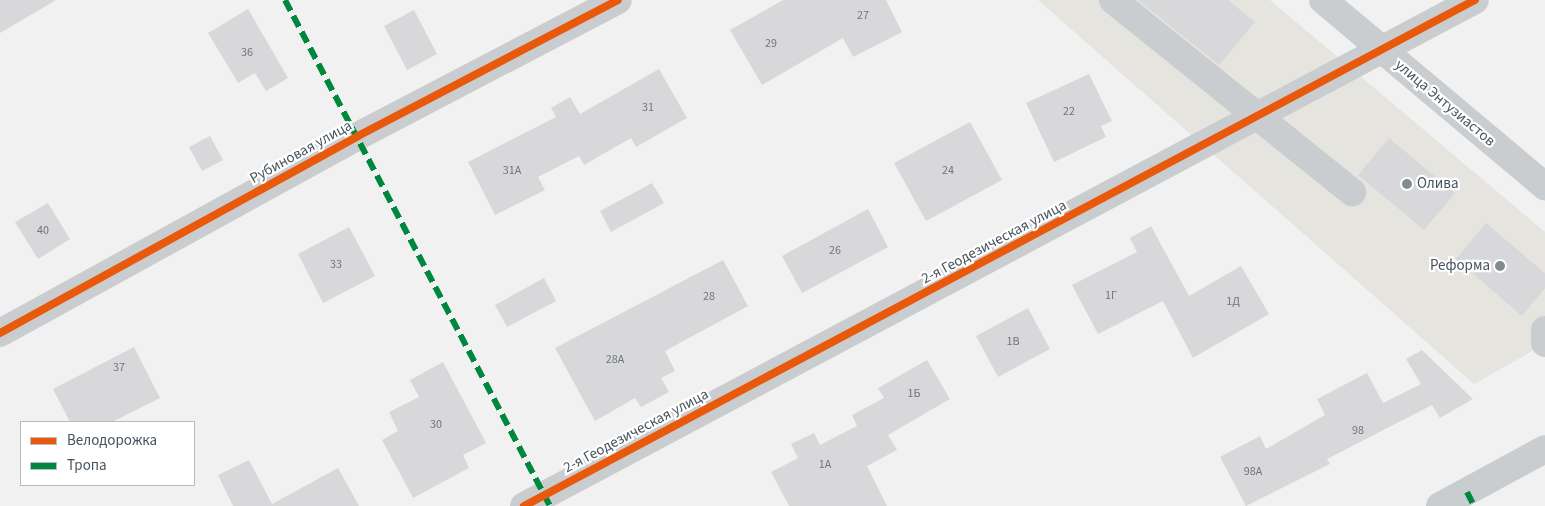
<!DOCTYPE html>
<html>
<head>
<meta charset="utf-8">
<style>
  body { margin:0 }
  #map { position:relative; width:1545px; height:506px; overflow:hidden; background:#f2f1f1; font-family:"Source Sans 3",sans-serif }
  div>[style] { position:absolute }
  .commercial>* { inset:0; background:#e6e4df }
  .building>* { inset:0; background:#d8d8da }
  .minor>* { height:28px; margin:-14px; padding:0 14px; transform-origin:14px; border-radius:14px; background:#cacdd0 }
  .quiet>* { height:6px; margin-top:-3px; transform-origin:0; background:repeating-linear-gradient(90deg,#00873e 0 12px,transparent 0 18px) }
  .cycleway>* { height:8px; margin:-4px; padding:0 4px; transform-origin:4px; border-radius:4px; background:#e8590c }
  .dots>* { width:14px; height:14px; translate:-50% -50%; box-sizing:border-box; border:2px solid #fff; border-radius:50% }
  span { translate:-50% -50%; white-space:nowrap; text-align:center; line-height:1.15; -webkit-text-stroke:4.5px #fff; paint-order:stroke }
  .number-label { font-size:12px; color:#6d767f }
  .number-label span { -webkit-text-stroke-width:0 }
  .street-label { font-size:15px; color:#47545f }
  .poi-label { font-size:15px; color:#47545f }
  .left { translate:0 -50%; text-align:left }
  .right { translate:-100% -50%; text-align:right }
  .legend { position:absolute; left:20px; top:421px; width:175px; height:65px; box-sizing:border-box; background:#fff; border:1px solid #b5bbbf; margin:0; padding:6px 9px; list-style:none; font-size:15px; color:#47545f }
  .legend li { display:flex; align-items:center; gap:10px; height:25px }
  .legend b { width:25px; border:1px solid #b5bbbf }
</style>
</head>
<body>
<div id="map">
  <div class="commercial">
    <div style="clip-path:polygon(1038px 0,1270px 0,1545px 232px,1545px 344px,1474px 384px)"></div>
  </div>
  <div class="building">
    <div style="clip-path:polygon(0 0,56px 0,0 33px)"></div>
    <div style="clip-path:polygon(783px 0,886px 0,902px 32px,853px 57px,843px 38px,762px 85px,730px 30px)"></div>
    <div style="clip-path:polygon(1138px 0,1228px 0,1255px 22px,1219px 65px)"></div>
    <div style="clip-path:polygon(248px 9px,288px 78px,266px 91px,255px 73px,238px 83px,208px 33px)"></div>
    <div style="clip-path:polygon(414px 10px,437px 54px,407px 70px,384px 26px)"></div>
    <div style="clip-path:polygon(659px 69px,687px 118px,636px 147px,631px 138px,584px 165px,579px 156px,538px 177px,545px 190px,495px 215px,468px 162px,556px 117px,551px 108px,570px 97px,580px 114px)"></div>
    <div style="clip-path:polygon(1089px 74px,1112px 121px,1101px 126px,1106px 137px,1054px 162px,1026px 103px)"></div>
    <div style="clip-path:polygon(970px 122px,1002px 180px,926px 221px,894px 163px)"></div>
    <div style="clip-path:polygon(210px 136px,223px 160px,202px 171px,189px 147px)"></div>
    <div style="clip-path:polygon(1389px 138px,1455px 193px,1424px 230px,1358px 175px)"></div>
    <div style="clip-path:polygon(652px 183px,664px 203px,611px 232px,600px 211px)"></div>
    <div style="clip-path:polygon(48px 203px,70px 239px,38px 259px,15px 222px)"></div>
    <div style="clip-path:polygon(868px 209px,888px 247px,802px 293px,782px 256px)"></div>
    <div style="clip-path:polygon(1486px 223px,1545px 273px,1545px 288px,1522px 316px,1456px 259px)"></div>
    <div style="clip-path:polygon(1151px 226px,1189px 296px,1241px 266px,1269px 314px,1193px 358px,1163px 301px,1098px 334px,1072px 285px,1137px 252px,1130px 238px)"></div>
    <div style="clip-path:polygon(349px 227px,375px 276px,323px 303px,298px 254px)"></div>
    <div style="clip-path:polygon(723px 260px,748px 306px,665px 351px,675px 371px,661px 378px,669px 392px,641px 407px,635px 398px,595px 421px,555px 348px)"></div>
    <div style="clip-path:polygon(544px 278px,556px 301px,507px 327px,495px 305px)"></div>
    <div style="clip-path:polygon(1028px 308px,1050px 349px,998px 377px,976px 336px)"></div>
    <div style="clip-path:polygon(134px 347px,160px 398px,112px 422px,70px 422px,53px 389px)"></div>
    <div style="clip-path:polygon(1422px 350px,1473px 399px,1440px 418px,1432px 405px,1327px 459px,1330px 464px,1246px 506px,1220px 457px,1260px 436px,1266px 449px,1325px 415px,1317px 399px,1367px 373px,1383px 403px,1421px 384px,1406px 359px)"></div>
    <div style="clip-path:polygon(927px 360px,950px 399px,888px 435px,897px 450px,867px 466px,887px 506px,789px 506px,771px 472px,798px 458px,791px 444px,814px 433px,820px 445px,857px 426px,852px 415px,884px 398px,878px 388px)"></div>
    <div style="clip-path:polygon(443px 362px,486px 443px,463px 455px,469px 468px,413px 498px,382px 440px,398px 431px,389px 412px,419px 397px,410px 380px)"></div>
    <div style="clip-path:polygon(249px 460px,272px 504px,338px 468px,359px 506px,233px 506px,218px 475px)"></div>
  </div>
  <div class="minor">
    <div style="left:1113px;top:0;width:307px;rotate:38.8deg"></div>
    <div style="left:1323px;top:0;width:290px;rotate:40deg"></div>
    <div style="left:1545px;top:330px;width:13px;rotate:90deg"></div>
    <div style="left:0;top:333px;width:409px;rotate:-28.8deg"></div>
    <div style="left:358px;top:136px;width:293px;rotate:-27.6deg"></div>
    <div style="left:524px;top:506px;width:1077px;rotate:-28.02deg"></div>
    <div style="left:1440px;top:506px;width:119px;rotate:-28.5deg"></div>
  </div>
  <div class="quiet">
    <div style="left:285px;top:0;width:571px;rotate:62.36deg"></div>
    <div style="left:1467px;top:492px;width:16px;rotate:63deg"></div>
  </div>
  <div class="cycleway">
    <div style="left:0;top:333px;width:409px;rotate:-28.8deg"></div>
    <div style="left:358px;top:136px;width:293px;rotate:-27.6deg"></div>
    <div style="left:524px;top:506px;width:1077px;rotate:-28.02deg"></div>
  </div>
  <div class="dots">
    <div style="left:1407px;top:184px;background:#838b92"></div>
    <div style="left:1500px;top:266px;background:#838b92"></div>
  </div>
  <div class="number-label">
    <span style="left:863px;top:16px">27</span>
    <span style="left:771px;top:44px">29</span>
    <span style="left:247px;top:53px">36</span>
    <span style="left:648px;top:108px">31</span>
    <span style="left:1069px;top:112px">22</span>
    <span style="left:512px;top:171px">31А</span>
    <span style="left:948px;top:171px">24</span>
    <span style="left:43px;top:231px">40</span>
    <span style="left:835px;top:251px">26</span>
    <span style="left:336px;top:265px">33</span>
    <span style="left:1111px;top:296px">1Г</span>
    <span style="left:709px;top:297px">28</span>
    <span style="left:1233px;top:302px">1Д</span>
    <span style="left:1013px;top:342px">1В</span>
    <span style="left:615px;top:360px">28А</span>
    <span style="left:119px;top:368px">37</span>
    <span style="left:914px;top:394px">1Б</span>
    <span style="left:436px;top:425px">30</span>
    <span style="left:1358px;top:431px">98</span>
    <span style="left:825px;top:465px">1А</span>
    <span style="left:1253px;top:472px">98А</span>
  </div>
  <div class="street-label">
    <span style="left:1445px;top:103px;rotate:40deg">улица Энтузиастов</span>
    <span style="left:301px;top:152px;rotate:-29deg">Рубиновая улица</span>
    <span style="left:994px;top:242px;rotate:-28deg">2-я Геодезическая улица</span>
    <span style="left:636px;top:431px;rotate:-28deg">2-я Геодезическая улица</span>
  </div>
  <div class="poi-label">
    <span class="left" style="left:1417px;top:184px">Олива</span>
    <span class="right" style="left:1490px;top:266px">Реформа</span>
  </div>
  <ul class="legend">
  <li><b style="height:6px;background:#e8590c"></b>Велодорожка</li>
  <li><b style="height:6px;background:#00873e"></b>Тропа</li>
  </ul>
</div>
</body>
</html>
